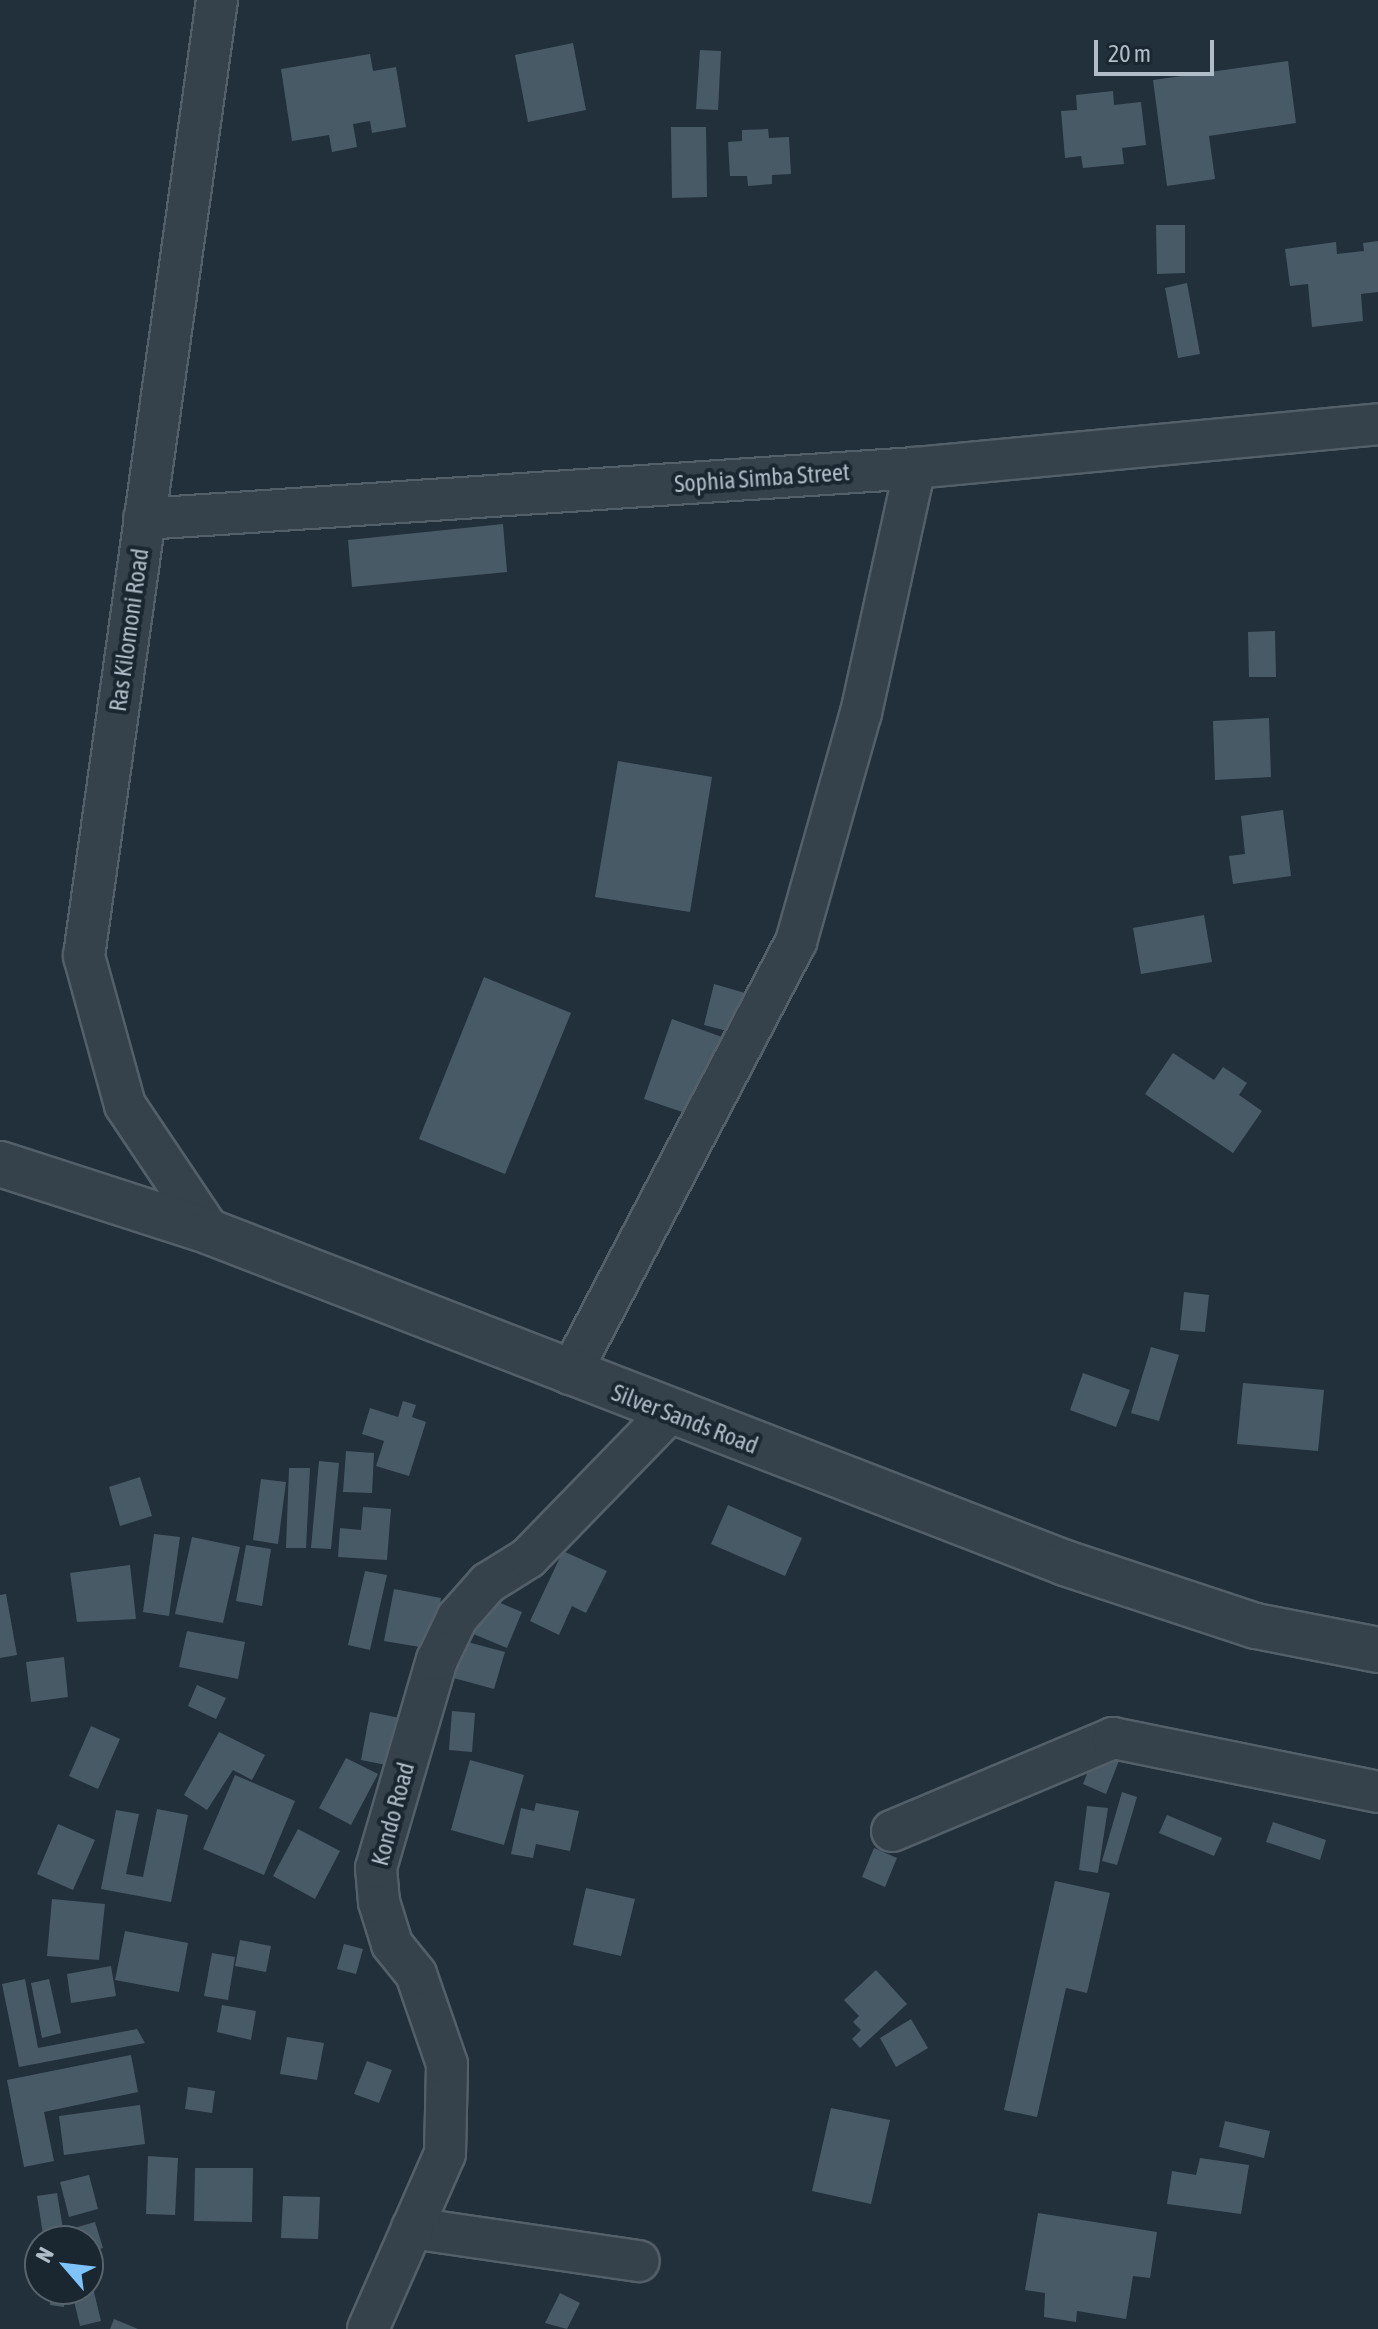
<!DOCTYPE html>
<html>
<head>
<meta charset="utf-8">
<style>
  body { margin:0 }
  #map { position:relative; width:1378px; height:2329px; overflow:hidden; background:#21303b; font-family:"Asap Condensed",sans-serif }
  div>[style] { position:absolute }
  .building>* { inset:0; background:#495a67 }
  .roads { filter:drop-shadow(2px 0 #535f69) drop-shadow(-2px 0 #535f69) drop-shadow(0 2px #535f69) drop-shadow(0 -2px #535f69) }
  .minor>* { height:40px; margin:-20px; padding:0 20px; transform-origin:20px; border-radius:20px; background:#35414b }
  .tertiary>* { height:44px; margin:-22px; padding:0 22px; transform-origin:22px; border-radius:22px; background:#35414b }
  span { translate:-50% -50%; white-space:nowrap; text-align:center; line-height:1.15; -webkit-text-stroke:8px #1a2630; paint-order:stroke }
  .street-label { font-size:24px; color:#b0bcc7 }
  .north { position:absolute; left:24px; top:2225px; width:80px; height:80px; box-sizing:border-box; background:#1a2630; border:2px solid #56626c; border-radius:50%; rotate:298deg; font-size:22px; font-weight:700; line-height:32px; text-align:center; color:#b0bcc7 }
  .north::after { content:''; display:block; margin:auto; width:28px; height:36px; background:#7fc3fd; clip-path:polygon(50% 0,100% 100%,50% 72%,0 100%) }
  .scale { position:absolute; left:1094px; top:40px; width:120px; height:36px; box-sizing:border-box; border:4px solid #b0bcc7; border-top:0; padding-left:10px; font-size:24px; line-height:28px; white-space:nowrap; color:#b0bcc7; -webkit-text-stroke:6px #1a2630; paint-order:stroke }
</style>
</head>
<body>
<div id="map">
  <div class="building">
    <div style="clip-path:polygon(573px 43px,586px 110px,528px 122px,515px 55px)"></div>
    <div style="clip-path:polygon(700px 50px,721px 51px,718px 110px,696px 109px)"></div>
    <div style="clip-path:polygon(370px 54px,373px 71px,396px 67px,406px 127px,372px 133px,370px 121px,353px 124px,357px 147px,332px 152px,329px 135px,292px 141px,281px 69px)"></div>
    <div style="clip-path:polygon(1288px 61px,1296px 123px,1209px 136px,1215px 179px,1167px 186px,1153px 80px)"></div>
    <div style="clip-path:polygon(1113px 91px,1114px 105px,1141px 102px,1146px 145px,1122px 148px,1124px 164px,1083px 168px,1081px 156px,1065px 158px,1061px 111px,1077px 110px,1076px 95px)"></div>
    <div style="clip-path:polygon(671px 127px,706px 127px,707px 197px,672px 198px)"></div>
    <div style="clip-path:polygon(768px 129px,769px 138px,789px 137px,791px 174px,772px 175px,772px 184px,748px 186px,747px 176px,730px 176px,728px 142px,742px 141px,742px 130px)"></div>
    <div style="clip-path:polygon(1156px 225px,1185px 225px,1185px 273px,1157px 274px)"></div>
    <div style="clip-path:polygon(1378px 241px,1378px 292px,1361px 294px,1363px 321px,1312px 327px,1308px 284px,1290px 286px,1285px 249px,1336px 242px,1337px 254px,1364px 251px,1363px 243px)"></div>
    <div style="clip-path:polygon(1187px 283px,1200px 354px,1178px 358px,1165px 288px)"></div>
    <div style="clip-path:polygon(503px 524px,507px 572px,352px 587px,348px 540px)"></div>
    <div style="clip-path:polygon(1275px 631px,1276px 677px,1249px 677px,1248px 632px)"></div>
    <div style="clip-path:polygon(1269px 718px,1271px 777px,1215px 780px,1213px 721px)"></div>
    <div style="clip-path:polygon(618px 761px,712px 777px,690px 912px,595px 897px)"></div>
    <div style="clip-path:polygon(1283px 810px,1291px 876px,1233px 884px,1229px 856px,1245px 854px,1241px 816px)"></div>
    <div style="clip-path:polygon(1204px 915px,1212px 962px,1141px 974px,1133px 928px)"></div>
    <div style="clip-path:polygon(484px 977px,571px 1013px,505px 1174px,419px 1139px)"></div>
    <div style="clip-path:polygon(714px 984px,745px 993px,735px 1033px,704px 1025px)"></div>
    <div style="clip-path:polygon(672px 1019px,722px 1037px,694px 1116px,644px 1099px)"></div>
    <div style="clip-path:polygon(1173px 1053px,1214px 1080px,1223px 1067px,1247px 1083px,1239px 1095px,1262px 1111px,1233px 1153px,1145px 1094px)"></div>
    <div style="clip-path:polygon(1184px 1292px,1209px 1295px,1205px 1332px,1180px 1330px)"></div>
    <div style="clip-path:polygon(1151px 1347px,1179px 1355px,1159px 1421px,1131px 1413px)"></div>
    <div style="clip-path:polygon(1083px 1373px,1130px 1390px,1116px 1427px,1070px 1410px)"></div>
    <div style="clip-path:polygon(1243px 1383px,1324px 1390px,1318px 1451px,1237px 1444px)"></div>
    <div style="clip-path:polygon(403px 1401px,416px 1405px,412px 1417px,426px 1422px,409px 1476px,376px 1466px,384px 1441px,362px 1434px,370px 1408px,398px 1417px)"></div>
    <div style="clip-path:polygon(346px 1451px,374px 1453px,372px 1493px,343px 1492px)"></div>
    <div style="clip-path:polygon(319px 1461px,339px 1463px,331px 1549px,311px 1548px)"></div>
    <div style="clip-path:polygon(289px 1468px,310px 1468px,306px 1548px,286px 1548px)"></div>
    <div style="clip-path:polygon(140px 1477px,152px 1516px,120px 1526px,109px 1487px)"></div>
    <div style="clip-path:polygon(261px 1479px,286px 1482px,278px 1544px,253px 1540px)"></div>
    <div style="clip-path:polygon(728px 1505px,802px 1538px,785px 1576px,711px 1544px)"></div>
    <div style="clip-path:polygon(363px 1507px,391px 1509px,387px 1560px,338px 1557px,340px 1528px,361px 1530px)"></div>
    <div style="clip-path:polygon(154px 1534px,180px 1537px,169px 1616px,143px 1612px)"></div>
    <div style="clip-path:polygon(192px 1537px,240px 1547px,223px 1623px,175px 1614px)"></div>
    <div style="clip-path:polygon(246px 1545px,271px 1549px,262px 1606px,236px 1601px)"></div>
    <div style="clip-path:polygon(563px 1551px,607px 1571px,586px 1613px,572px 1606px,559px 1635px,530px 1621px)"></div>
    <div style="clip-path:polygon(130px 1565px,136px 1619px,77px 1622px,70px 1573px)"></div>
    <div style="clip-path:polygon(365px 1571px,387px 1575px,370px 1650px,348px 1645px)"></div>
    <div style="clip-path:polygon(394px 1589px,441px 1598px,432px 1649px,384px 1641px)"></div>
    <div style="clip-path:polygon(6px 1594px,17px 1655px,0 1658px,0 1595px)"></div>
    <div style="clip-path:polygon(486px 1597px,522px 1612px,507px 1648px,471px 1633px)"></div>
    <div style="clip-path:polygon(187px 1631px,245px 1642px,238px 1679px,179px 1667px)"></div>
    <div style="clip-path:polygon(460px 1640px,505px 1652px,494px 1689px,450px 1677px)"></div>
    <div style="clip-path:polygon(64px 1657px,68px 1697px,31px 1702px,26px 1662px)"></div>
    <div style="clip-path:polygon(197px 1685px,226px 1698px,216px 1719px,188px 1706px)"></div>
    <div style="clip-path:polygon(452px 1711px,475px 1713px,472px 1752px,449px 1750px)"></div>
    <div style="clip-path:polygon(370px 1712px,405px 1719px,396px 1767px,361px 1760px)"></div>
    <div style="clip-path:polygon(91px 1726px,120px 1739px,98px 1789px,69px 1776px)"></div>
    <div style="clip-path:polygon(219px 1732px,265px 1755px,252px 1780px,233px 1770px,207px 1810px,184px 1795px)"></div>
    <div style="clip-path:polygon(1097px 1748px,1120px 1758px,1106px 1794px,1083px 1784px)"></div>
    <div style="clip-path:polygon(346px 1758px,378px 1774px,351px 1825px,319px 1808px)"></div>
    <div style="clip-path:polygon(470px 1760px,524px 1775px,504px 1845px,451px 1830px)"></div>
    <div style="clip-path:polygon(235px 1775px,295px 1801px,264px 1875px,203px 1849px)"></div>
    <div style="clip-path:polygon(1122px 1792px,1137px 1797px,1117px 1865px,1102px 1861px)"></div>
    <div style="clip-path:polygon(536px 1803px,579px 1811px,570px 1851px,536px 1844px,533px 1858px,511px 1854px,521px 1808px,534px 1811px)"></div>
    <div style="clip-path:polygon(1087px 1806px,1108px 1808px,1098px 1873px,1079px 1870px)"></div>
    <div style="clip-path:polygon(157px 1809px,188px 1815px,171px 1902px,101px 1889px,116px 1810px,139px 1814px,126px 1874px,143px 1877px)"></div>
    <div style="clip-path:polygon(1167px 1815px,1222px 1838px,1214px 1856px,1159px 1833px)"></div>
    <div style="clip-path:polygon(1273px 1822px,1326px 1840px,1320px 1860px,1266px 1842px)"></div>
    <div style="clip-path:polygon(58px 1824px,95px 1840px,73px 1890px,37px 1874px)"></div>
    <div style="clip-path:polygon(298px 1829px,340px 1851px,315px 1899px,273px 1876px)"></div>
    <div style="clip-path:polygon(874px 1848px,897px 1858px,885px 1887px,862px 1877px)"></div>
    <div style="clip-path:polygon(1055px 1881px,1110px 1893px,1087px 1993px,1066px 1988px,1037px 2117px,1004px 2110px)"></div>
    <div style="clip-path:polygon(586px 1888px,635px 1899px,621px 1956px,573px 1945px)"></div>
    <div style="clip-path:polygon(52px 1899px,105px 1904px,99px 1960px,47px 1956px)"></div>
    <div style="clip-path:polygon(125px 1931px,188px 1943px,179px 1992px,115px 1980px)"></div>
    <div style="clip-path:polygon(240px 1940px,271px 1946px,266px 1972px,235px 1966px)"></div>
    <div style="clip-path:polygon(344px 1944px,363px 1949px,356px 1974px,337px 1969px)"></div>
    <div style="clip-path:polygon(212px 1953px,235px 1957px,228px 2000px,204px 1996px)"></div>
    <div style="clip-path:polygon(111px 1966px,116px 1996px,71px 2003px,67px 1974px)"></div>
    <div style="clip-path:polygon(876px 1970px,907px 2004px,860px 2048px,852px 2039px,861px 2030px,853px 2022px,859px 2016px,844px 2000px)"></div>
    <div style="clip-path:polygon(25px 1979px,38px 2048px,137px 2029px,145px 2043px,19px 2067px,2px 1984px)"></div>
    <div style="clip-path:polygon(49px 1979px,61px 2033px,42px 2038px,31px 1983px)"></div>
    <div style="clip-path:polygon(222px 2005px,256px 2011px,251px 2040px,217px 2032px)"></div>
    <div style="clip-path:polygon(911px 2019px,928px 2048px,896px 2067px,880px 2038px)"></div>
    <div style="clip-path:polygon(287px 2037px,324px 2043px,317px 2080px,280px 2074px)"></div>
    <div style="clip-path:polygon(131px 2055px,138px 2092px,44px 2112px,54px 2161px,24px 2167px,7px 2080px)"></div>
    <div style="clip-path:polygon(367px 2061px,392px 2070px,379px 2103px,354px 2094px)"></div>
    <div style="clip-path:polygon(188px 2087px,215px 2091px,212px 2113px,185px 2109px)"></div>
    <div style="clip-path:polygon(140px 2105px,145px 2144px,64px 2155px,59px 2116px)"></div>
    <div style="clip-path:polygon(831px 2108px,890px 2120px,871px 2204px,812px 2191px)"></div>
    <div style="clip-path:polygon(1225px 2121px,1270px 2131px,1264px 2158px,1219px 2147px)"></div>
    <div style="clip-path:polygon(148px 2156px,178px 2158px,175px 2215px,146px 2214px)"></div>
    <div style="clip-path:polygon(1200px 2158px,1249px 2165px,1241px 2214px,1167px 2204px,1172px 2171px,1196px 2175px)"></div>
    <div style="clip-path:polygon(195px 2168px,253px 2168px,252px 2222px,194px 2221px)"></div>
    <div style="clip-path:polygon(89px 2175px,98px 2209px,69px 2217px,60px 2182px)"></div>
    <div style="clip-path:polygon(57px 2193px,65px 2241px,44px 2241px,37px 2196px)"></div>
    <div style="clip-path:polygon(283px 2196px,320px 2197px,318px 2239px,281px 2238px)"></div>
    <div style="clip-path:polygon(1038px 2213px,1157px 2232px,1150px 2278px,1133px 2276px,1126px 2319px,1077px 2311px,1076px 2322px,1044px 2317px,1045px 2293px,1025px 2290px)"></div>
    <div style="clip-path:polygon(95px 2222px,103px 2248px,88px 2252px,88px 2241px,78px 2241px,74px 2228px)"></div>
    <div style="clip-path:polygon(93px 2288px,101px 2321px,80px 2326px,72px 2293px)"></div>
    <div style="clip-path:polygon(51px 2291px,65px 2292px,64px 2307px,50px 2305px)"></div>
    <div style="clip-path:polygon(560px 2293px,580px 2303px,567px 2329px,545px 2323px)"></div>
    <div style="clip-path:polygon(114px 2319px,138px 2329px,110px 2329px)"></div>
  </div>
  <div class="roads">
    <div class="minor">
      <div style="left:144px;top:519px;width:773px;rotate:-3.78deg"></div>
      <div style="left:915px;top:468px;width:465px;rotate:-5.4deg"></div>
      <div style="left:210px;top:1232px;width:153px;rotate:-123.8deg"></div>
      <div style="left:125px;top:1105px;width:155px;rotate:-105.4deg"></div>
      <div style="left:84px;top:956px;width:965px;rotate:-82.08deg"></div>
      <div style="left:570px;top:1374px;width:488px;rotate:-62.4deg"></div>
      <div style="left:796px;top:942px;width:238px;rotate:-74.2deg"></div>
      <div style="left:861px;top:713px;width:251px;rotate:-77.6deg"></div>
      <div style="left:892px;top:1831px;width:240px;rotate:-22.8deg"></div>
      <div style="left:1113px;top:1738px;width:270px;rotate:11.5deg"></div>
      <div style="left:412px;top:2228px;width:229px;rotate:8.3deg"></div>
      <div style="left:368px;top:2329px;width:191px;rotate:-66.3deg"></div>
      <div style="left:445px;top:2154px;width:90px;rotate:-88.7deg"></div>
      <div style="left:447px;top:2064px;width:95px;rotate:-109deg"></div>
      <div style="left:416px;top:1974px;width:38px;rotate:-129deg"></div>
      <div style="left:392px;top:1944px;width:44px;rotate:-107.2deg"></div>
      <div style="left:379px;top:1902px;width:34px;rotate:-95deg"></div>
      <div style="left:376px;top:1868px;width:217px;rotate:-73.7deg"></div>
      <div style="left:437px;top:1660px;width:47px;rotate:-64.5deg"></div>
      <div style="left:457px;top:1618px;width:47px;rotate:-48.5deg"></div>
      <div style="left:488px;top:1583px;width:47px;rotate:-32deg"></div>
      <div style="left:528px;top:1558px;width:201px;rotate:-45.8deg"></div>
    </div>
    <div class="tertiary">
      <div style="left:0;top:1164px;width:221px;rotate:17.9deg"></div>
      <div style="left:210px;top:1232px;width:917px;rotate:21.16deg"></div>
      <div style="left:1065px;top:1563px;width:201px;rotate:18.3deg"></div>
      <div style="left:1256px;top:1626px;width:124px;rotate:11.1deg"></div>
    </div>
  </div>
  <div class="street-label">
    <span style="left:762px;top:478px;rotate:-4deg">Sophia Simba Street</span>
    <span style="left:129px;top:630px;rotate:-82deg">Ras Kilomoni Road</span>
    <span style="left:685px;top:1419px;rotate:21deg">Silver Sands Road</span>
    <span style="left:393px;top:1814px;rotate:-75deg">Kondo Road</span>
  </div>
  <div class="north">N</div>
  <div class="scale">20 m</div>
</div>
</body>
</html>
